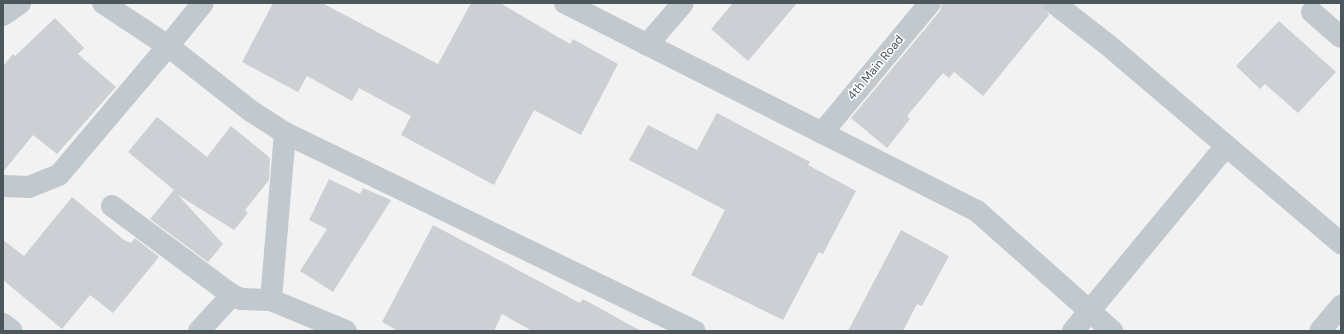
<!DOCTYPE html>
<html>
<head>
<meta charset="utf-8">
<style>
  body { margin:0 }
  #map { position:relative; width:1344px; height:334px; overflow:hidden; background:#f3f2f2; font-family:"DM Sans",sans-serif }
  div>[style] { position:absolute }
  .building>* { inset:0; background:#cccfd3 }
  .minor>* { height:22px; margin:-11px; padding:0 11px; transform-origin:11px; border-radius:11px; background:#c1c9ce }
  .tertiary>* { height:22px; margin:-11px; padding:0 11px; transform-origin:11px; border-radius:11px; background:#c1c9ce }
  span { translate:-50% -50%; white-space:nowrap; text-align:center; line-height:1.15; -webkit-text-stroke:3px #fff; paint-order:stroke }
  .street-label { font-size:12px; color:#4b565d }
  .frame { position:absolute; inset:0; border:4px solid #4b565d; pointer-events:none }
</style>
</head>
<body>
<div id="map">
  <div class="building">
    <div style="clip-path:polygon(273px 3px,322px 3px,438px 64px,471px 3px,500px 3px,570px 44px,573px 39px,618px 64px,581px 135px,534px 110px,494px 185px,401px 135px,411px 116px,359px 88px,352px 101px,307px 76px,298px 92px,242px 62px)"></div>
    <div style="clip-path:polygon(733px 3px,797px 3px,748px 61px,711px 29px)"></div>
    <div style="clip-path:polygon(942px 3px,1042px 3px,1049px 15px,983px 96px,954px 72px,949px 78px,943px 73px,907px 116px,910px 119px,887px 148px,851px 118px,940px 11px)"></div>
    <div style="clip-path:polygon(55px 18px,84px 48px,78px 54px,116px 87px,57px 154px,33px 135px,3px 172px,3px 66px,13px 54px,15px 56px)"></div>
    <div style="clip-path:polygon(1279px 21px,1336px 72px,1298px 113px,1265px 84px,1260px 89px,1236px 66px)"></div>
    <div style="clip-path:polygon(717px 113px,810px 162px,808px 165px,856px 191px,823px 254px,819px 252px,783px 320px,691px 275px,725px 210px,629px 160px,648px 125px,697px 150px)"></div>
    <div style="clip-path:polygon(157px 117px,207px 157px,231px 126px,270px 158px,269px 180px,245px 210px,248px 213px,234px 230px,178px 195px,223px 244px,208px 262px,150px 219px,174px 190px,128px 152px)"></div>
    <div style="clip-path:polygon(329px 179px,360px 194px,363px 188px,391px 200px,333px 292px,300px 271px,327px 229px,309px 220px)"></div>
    <div style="clip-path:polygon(72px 197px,124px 240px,131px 243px,135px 238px,159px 257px,113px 313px,90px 295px,62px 329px,3px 280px,3px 240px,24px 256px)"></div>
    <div style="clip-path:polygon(433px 225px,580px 303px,583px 299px,641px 331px,532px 331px,502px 314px,494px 331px,398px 331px,382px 322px)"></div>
    <div style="clip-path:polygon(901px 230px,949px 256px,922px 306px,917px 304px,903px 331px,848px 331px)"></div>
  </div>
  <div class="minor">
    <div style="left:565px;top:3px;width:462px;rotate:26.8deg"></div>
    <div style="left:977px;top:211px;width:181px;rotate:41.6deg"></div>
    <div style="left:1054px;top:3px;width:68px;rotate:37.9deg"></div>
    <div style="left:1108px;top:45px;width:306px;rotate:40.4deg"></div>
    <div style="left:1312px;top:12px;width:38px;rotate:41deg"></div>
    <div style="left:647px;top:45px;width:55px;rotate:-49.4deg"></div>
    <div style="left:285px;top:133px;width:455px;rotate:25.8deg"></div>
    <div style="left:822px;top:133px;width:169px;rotate:-50.3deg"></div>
    <div style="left:3px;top:186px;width:26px;rotate:2deg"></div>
    <div style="left:29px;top:187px;width:32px;rotate:-22deg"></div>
    <div style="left:59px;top:175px;width:169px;rotate:-49.8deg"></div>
    <div style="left:168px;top:46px;width:105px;rotate:38.1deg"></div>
    <div style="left:251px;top:111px;width:40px;rotate:32.9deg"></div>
    <div style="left:285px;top:133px;width:168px;rotate:94.8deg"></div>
    <div style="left:271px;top:300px;width:81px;rotate:22.5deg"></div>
    <div style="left:112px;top:206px;width:149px;rotate:36.6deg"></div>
    <div style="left:232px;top:295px;width:10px;rotate:24deg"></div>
    <div style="left:241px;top:299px;width:30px;rotate:2deg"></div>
    <div style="left:3px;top:324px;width:11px;rotate:38deg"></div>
    <div style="left:199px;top:331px;width:49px;rotate:-47.5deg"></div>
    <div style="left:1073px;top:331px;width:240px;rotate:-50.4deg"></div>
    <div style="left:1320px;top:331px;width:33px;rotate:-50deg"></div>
  </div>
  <div class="tertiary">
    <div style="left:103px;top:3px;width:78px;rotate:33.5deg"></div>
    <div style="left:168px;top:46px;width:55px;rotate:-50.9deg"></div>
    <div style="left:3px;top:15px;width:21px;rotate:-35deg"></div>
  </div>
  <div class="street-label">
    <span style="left:876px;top:68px;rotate:-50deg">4th Main Road</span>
  </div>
  <div class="frame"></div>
</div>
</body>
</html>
